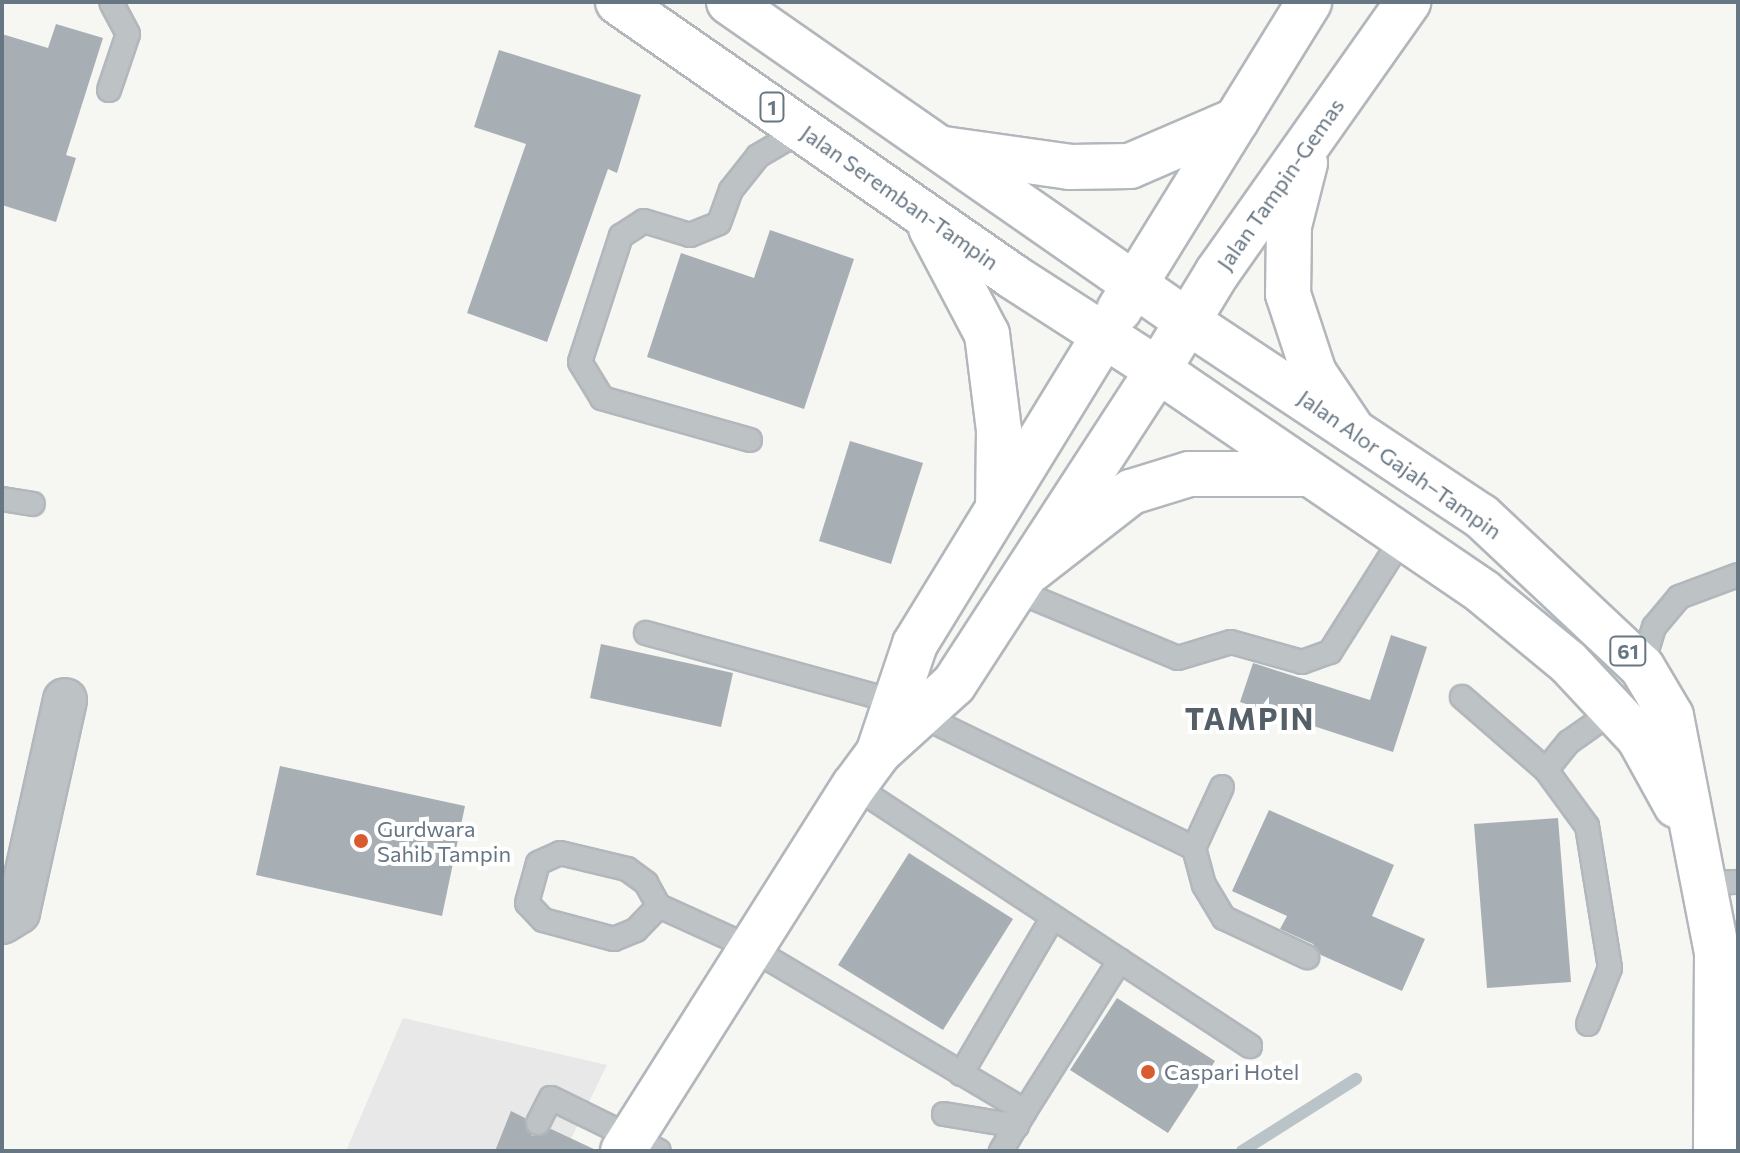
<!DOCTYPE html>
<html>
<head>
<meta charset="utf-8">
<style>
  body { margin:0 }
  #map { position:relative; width:1740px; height:1153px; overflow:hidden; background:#f6f6f3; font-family:Commissioner,sans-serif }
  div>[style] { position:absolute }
  .built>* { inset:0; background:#e7e8e7 }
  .stream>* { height:12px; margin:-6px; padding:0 6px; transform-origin:6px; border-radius:6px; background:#b9c3c8 }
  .building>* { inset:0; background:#a7afb4 }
  .roads { filter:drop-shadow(2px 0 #b2b7bc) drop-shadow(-2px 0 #b2b7bc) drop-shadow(0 2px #b2b7bc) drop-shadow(0 -2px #b2b7bc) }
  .lane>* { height:22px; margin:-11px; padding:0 11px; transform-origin:11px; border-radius:11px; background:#bdc2c5 }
  .street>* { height:42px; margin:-21px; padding:0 21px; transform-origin:21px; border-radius:21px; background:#bdc2c5 }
  .secondary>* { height:44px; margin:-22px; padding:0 22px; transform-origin:22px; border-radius:22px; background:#fff }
  .primary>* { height:44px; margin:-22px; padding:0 22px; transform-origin:22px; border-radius:22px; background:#fff }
  .highway>* { height:44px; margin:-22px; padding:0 22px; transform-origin:22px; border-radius:22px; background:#fff }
  .dots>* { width:22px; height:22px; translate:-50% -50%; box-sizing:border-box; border:4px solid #fff; border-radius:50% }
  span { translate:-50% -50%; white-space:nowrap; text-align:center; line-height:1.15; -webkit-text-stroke:8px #fff; paint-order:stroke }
  .shield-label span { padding:2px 6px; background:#fff; border:2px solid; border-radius:6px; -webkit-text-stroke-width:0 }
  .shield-label { font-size:20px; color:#677683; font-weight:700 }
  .street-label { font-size:22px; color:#677683 }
  .poi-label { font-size:22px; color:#677683 }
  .left { translate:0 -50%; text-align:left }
  .district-label { font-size:30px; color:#555f68; font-weight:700; letter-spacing:2px }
  .frame { position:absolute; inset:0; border:4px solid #677683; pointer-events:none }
</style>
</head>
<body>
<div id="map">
  <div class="built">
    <div style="clip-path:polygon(403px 1018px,607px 1065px,565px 1151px,346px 1151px)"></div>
  </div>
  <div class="stream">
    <div style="left:1242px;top:1151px;width:135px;rotate:-32.3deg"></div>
  </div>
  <div class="building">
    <div style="clip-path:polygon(56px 24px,103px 38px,66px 155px,76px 158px,56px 222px,2px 205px,2px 34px,48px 48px)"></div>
    <div style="clip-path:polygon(499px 50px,641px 95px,617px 173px,608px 169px,547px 342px,467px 313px,526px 144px,474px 127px)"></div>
    <div style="clip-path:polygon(770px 230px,854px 259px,804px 409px,647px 357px,681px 253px,754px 278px)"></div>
    <div style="clip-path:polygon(850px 441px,923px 463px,891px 564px,819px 541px)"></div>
    <div style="clip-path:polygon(1391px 635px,1427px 647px,1393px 752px,1240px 702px,1253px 663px,1370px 700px)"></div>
    <div style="clip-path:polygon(601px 644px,733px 673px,721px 727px,590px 698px)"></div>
    <div style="clip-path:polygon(280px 766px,465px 806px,442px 916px,256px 875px)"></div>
    <div style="clip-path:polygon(1269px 810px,1394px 865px,1372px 916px,1425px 939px,1402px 991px,1321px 955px,1313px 944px,1280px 929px,1287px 916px,1232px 891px)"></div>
    <div style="clip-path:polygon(1558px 818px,1571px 982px,1487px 988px,1474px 824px)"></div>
    <div style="clip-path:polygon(909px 853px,1013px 919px,943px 1030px,838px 965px)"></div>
    <div style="clip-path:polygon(1117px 998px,1215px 1061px,1168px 1133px,1070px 1070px)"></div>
    <div style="clip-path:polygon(511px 1111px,525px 1118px,532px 1136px,551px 1129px,598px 1151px,495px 1151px)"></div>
  </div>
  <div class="roads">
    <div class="lane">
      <div style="left:109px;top:90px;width:59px;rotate:-71.3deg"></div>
      <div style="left:128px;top:34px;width:36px;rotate:-118deg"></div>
      <div style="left:750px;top:440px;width:154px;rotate:-164.2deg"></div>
      <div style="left:602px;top:398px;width:42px;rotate:-121.4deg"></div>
      <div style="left:580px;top:362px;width:133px;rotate:-72deg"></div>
      <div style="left:621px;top:236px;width:27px;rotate:-33deg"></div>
      <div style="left:644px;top:221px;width:48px;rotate:16.9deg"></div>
      <div style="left:690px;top:235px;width:31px;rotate:-22deg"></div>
      <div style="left:719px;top:223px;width:35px;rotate:-70deg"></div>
      <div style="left:731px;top:190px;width:43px;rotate:-51.5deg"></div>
      <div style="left:758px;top:156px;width:53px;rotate:-30.4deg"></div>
      <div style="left:2px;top:499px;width:31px;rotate:9deg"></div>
      <div style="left:1017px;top:591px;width:174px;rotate:22.6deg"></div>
      <div style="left:1178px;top:658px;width:55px;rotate:-16.8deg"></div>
      <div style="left:1231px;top:642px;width:74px;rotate:15.7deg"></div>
      <div style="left:1302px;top:662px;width:30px;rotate:-20deg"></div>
      <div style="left:1330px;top:652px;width:135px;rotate:-57.7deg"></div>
      <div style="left:646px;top:633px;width:259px;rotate:15.4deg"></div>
      <div style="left:1642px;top:667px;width:42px;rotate:-73.3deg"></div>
      <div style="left:1654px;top:627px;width:39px;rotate:-50deg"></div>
      <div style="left:1679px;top:597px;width:63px;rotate:-20.4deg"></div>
      <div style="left:1462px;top:697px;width:111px;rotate:41deg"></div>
      <div style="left:920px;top:715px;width:305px;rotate:25.9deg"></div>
      <div style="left:854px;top:786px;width:474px;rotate:33.3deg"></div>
      <div style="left:1222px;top:787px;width:67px;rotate:114.7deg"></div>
      <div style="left:1194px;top:848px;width:38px;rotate:75deg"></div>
      <div style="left:1204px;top:885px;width:39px;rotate:59deg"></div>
      <div style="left:1224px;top:918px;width:92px;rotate:25.2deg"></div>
      <div style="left:1703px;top:883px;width:35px;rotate:-2deg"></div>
      <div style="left:659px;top:906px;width:33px;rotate:134deg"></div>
      <div style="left:636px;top:930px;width:24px;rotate:158deg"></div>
      <div style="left:614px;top:939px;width:73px;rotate:-165deg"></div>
      <div style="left:543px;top:920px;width:23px;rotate:-133deg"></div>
      <div style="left:527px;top:903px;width:41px;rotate:-74.6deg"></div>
      <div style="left:538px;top:863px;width:24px;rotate:-24deg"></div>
      <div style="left:560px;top:853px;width:69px;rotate:13.4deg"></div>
      <div style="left:627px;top:869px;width:24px;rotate:36deg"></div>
      <div style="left:646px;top:883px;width:26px;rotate:61deg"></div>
      <div style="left:659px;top:906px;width:99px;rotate:24.5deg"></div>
      <div style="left:749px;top:947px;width:321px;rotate:30.7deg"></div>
      <div style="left:1025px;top:1111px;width:47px;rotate:121deg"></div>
      <div style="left:1588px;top:1024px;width:60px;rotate:-68.6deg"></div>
      <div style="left:1610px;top:968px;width:144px;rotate:-99.2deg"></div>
      <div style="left:1587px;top:826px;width:69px;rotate:-126.2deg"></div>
      <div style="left:1546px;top:770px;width:36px;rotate:-51deg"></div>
      <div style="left:1569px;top:742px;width:54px;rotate:-35.2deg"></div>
      <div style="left:961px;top:1074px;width:182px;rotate:-59.6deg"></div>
      <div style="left:1025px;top:1111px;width:178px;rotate:-57.8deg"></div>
      <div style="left:944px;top:1114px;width:74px;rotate:9.3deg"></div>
      <div style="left:538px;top:1123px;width:28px;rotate:-63deg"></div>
      <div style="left:551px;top:1098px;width:120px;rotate:26.1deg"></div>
    </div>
    <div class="street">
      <div style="left:2px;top:922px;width:19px;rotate:-32deg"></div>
      <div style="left:18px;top:912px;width:217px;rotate:-77.5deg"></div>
    </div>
    <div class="secondary">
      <div style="left:879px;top:751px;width:113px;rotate:-71.4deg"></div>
      <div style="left:915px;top:644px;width:361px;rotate:-58.5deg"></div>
      <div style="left:623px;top:1151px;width:432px;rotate:-57.7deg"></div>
      <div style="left:854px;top:786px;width:42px;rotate:-53.7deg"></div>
      <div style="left:879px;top:752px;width:101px;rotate:-42.2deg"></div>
      <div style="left:954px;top:684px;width:374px;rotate:-57deg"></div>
    </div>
    <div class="primary">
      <div style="left:1187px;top:321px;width:353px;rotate:33.6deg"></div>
      <div style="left:1481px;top:516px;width:221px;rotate:43.2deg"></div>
      <div style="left:1642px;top:667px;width:57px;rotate:59.4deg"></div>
      <div style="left:1671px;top:716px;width:240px;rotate:79deg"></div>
      <div style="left:1717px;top:952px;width:199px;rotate:90.3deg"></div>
      <div style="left:1158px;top:370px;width:394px;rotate:34.3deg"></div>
      <div style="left:1483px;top:592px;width:110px;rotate:39.5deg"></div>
      <div style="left:1568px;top:662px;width:104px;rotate:46.9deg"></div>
      <div style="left:1639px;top:738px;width:77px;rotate:61.1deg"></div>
      <div style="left:1031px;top:570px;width:127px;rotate:-38deg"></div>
      <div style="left:1131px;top:492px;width:61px;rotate:-17.2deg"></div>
      <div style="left:1189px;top:474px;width:118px"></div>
    </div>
    <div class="highway">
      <div style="left:618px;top:2px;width:480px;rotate:34.8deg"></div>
      <div style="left:1012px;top:276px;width:174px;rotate:32.8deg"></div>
      <div style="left:1158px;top:370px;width:114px;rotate:-58.7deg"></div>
      <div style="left:1217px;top:273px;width:332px;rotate:-54.8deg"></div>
      <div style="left:729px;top:2px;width:558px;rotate:34.86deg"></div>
      <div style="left:944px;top:149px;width:127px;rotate:8.1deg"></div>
      <div style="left:1070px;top:167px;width:60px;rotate:-1deg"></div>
      <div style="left:1130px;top:166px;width:116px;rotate:-23.3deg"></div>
      <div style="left:1305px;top:163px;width:65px;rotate:104.3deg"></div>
      <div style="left:1289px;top:226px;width:68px;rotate:90.8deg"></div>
      <div style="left:1288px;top:294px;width:83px;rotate:71.8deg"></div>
      <div style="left:1314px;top:373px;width:70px;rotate:56.1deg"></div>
      <div style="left:931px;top:228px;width:120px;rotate:62.2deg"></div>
      <div style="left:987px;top:334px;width:97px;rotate:82.9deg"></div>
      <div style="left:999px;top:430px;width:77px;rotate:90.7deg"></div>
      <div style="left:1119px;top:310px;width:362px;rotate:-58.3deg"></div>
    </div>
  </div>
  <div class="dots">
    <div style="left:361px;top:841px;background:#d95c31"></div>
    <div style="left:1148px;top:1072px;background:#d95c31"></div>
  </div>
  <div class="shield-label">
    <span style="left:772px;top:107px">1</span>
    <span style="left:1628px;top:651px">61</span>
  </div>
  <div class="street-label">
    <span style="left:1280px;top:184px;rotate:-55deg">Jalan Tampin-Gemas</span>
    <span style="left:900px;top:197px;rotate:35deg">Jalan Seremban-Tampin</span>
    <span style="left:1400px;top:464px;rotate:35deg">Jalan Alor Gajah–Tampin</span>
  </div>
  <div class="poi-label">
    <span class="left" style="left:377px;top:841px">Gurdwara<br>Sahib Tampin</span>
    <span class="left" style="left:1164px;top:1072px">Caspari Hotel</span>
  </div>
  <div class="district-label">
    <span style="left:1250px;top:718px">TAMPIN</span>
  </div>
  <div class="frame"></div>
</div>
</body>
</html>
